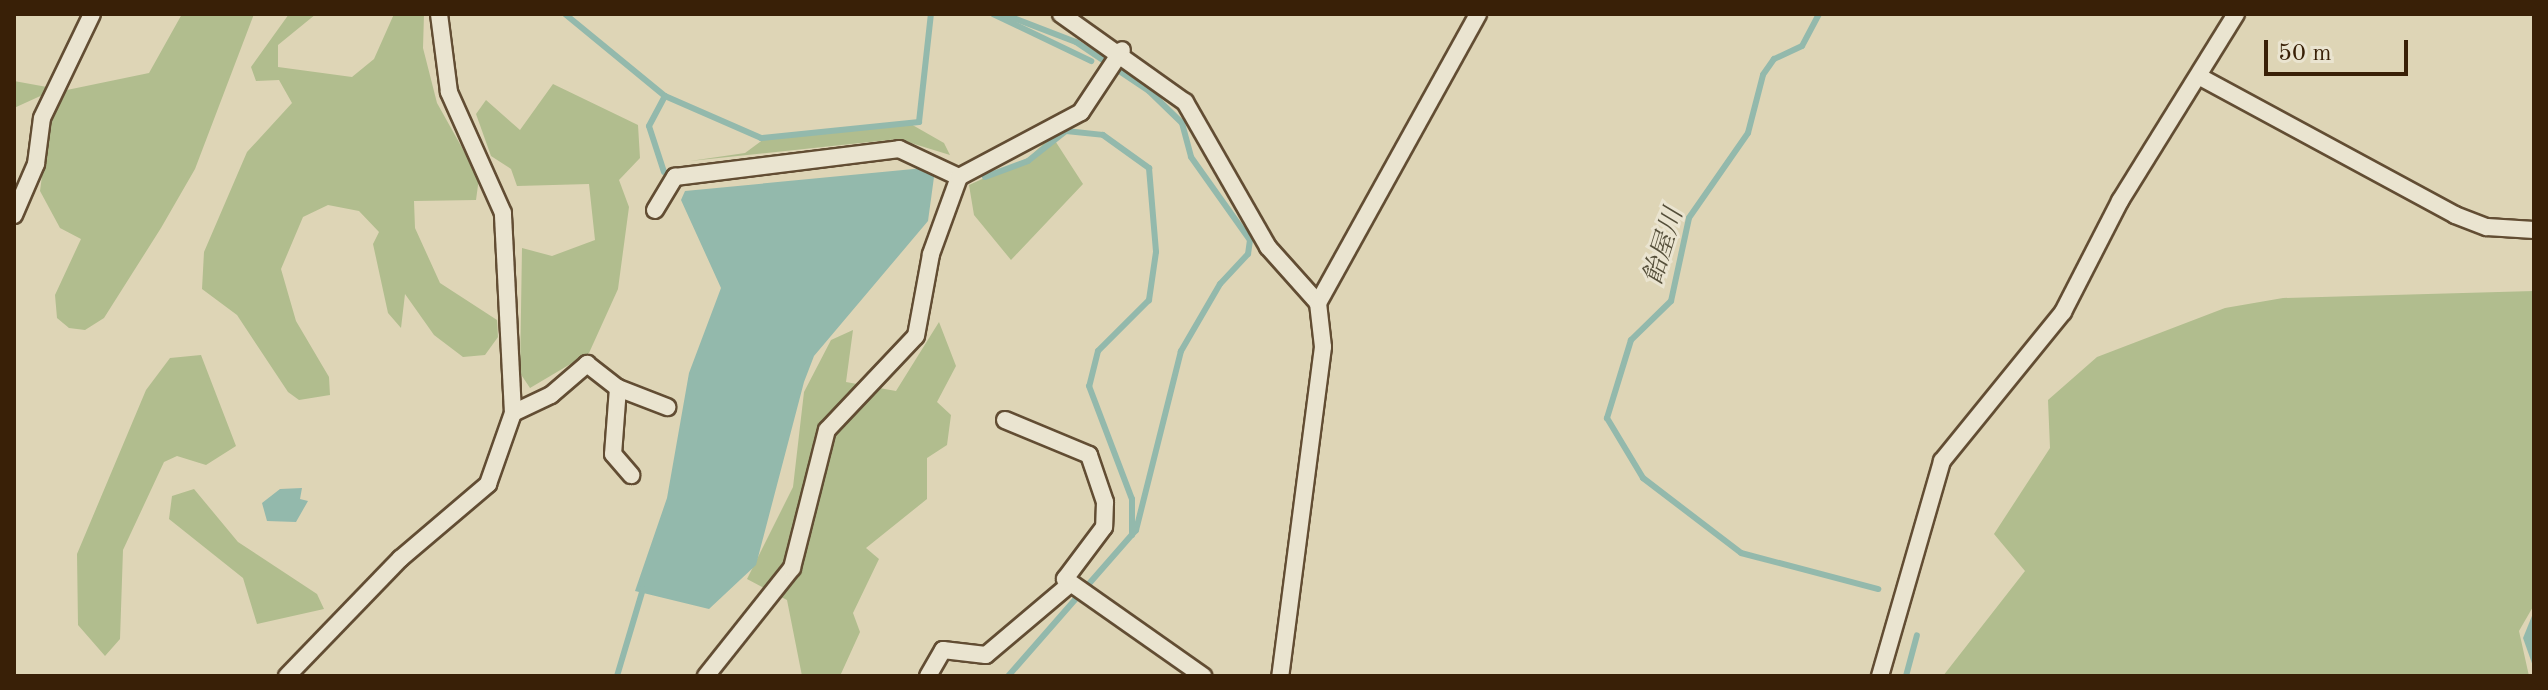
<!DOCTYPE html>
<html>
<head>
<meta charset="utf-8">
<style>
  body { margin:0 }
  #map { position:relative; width:2548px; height:690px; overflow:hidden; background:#ded5b6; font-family:"Old Standard TT","Noto Serif JP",serif }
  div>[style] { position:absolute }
  .green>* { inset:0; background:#b1bd8e }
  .water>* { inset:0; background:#93b9ac }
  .stream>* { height:6px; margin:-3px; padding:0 3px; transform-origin:3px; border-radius:3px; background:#93b9ac }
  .roads { filter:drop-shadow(2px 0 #624d33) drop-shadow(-2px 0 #624d33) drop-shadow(0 2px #624d33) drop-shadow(0 -2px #624d33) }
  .street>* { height:16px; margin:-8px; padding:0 8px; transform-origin:8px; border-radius:8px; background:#eae4d0 }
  span { translate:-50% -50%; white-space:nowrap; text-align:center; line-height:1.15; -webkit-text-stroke:6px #eae4d0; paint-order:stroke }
  .water-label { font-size:26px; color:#544e39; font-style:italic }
  .frame { position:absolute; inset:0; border:16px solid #392007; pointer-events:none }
  .scale { position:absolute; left:2264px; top:40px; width:144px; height:36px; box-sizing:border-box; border:4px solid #392007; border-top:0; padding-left:10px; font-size:24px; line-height:28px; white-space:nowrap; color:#392007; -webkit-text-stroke:6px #eae4d0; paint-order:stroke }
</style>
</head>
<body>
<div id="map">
  <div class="green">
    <div style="clip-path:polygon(182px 14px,254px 14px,195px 169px,161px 228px,104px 318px,85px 330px,69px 328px,57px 318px,55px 295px,81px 239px,60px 228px,40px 191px,49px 123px,62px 91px,149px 73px)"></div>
    <div style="clip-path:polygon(289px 14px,316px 14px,278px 45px,278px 67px,352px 77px,374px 59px,394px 14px,424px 14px,423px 48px,437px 103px,479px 178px,476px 200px,414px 201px,415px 228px,440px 283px,497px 320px,498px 337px,485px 355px,463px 357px,434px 335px,405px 294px,401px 328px,388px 313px,373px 244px,379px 232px,359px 211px,328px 205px,303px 217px,281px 269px,296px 321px,329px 377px,330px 395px,299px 400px,288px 392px,237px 315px,202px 289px,204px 252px,247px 152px,292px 103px,279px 80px,256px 81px,251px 67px)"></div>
    <div style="clip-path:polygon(14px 81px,47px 87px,47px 93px,14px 108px)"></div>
    <div style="clip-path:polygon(553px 84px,638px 125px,640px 158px,619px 180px,629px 207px,618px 289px,589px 353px,530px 388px,520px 373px,522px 248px,552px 256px,595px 240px,589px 184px,517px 186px,511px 169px,491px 156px,476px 114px,486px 100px,520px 130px)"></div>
    <div style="clip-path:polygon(909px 123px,944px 143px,950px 155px,898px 139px,690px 161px,745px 153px,764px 139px)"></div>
    <div style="clip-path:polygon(1052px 136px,1083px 184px,1011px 260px,974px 215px,969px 185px,1028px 158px)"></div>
    <div style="clip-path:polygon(2534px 291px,2534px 605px,2519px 631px,2529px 676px,1943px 676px,2025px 571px,1994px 534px,2050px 448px,2048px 400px,2097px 357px,2225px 308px,2283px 298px)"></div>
    <div style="clip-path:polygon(939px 322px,956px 366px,937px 402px,951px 415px,947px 445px,927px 458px,927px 499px,866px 548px,879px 559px,853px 613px,860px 632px,840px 676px,802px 676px,787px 600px,747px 579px,793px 487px,804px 392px,831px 340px,853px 330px,846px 382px,896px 391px)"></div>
    <div style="clip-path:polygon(201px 355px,236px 446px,206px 465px,177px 456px,164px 462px,123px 550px,120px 639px,105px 656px,78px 625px,77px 554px,146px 390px,170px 358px)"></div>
    <div style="clip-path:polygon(194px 489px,238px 542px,317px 594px,324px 609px,257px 624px,243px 578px,169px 519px,172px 496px)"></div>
  </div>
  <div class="water">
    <div style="clip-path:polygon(924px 168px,934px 177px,928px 221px,814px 356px,804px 382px,756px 565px,709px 609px,635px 591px,667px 498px,689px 373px,721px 288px,681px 200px,685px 191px)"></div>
    <div style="clip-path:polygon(302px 488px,300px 499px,308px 501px,296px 522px,267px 521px,262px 503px,280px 489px)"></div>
    <div style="clip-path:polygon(2534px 611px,2534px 669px,2523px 638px)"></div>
  </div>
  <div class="stream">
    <div style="left:565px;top:14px;width:129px;rotate:39.4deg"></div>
    <div style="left:665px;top:96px;width:105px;rotate:23.6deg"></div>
    <div style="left:761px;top:138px;width:159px;rotate:-5.8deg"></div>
    <div style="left:919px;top:122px;width:109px;rotate:-83.7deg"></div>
    <div style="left:993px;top:14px;width:109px;rotate:25.6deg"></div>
    <div style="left:1003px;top:14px;width:78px;rotate:21deg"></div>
    <div style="left:1076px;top:42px;width:88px;rotate:33.9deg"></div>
    <div style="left:1149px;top:91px;width:46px;rotate:44.1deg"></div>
    <div style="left:1182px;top:123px;width:35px;rotate:75deg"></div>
    <div style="left:1191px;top:157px;width:102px;rotate:54.6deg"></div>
    <div style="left:1250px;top:240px;width:14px;rotate:98deg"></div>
    <div style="left:1248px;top:254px;width:41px;rotate:133deg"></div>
    <div style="left:1220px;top:284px;width:78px;rotate:120.2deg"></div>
    <div style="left:1181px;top:351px;width:185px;rotate:104.1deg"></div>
    <div style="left:1136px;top:530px;width:194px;rotate:131.2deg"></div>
    <div style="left:1819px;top:14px;width:36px;rotate:118deg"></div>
    <div style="left:1802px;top:46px;width:31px;rotate:155deg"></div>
    <div style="left:1774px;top:59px;width:19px;rotate:125deg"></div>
    <div style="left:1763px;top:75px;width:60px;rotate:104.5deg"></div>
    <div style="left:1748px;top:133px;width:103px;rotate:124.8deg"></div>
    <div style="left:1689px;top:218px;width:85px;rotate:102.2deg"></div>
    <div style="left:1671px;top:301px;width:56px;rotate:135.7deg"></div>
    <div style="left:1631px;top:340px;width:82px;rotate:107.1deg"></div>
    <div style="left:1607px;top:418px;width:70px;rotate:59deg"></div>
    <div style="left:1643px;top:478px;width:123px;rotate:37.4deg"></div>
    <div style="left:1741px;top:553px;width:142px;rotate:14.7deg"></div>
    <div style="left:664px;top:172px;width:48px;rotate:-108.1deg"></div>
    <div style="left:649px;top:126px;width:34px;rotate:-62deg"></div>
    <div style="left:985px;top:177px;width:46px;rotate:-20.4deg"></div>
    <div style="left:1028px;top:161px;width:48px;rotate:-38.3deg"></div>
    <div style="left:1066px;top:131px;width:37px;rotate:6deg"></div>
    <div style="left:1103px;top:135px;width:57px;rotate:35.7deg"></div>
    <div style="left:1149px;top:168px;width:84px;rotate:85.2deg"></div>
    <div style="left:1156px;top:252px;width:49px;rotate:98.3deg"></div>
    <div style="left:1149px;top:300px;width:72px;rotate:135deg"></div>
    <div style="left:1098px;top:351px;width:36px;rotate:104deg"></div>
    <div style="left:1089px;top:386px;width:121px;rotate:69.2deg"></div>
    <div style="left:1132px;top:499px;width:36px;rotate:90deg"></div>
    <div style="left:617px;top:676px;width:91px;rotate:-73.4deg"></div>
    <div style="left:1906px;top:676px;width:42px;rotate:-75deg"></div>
  </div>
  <div class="roads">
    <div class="street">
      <div style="left:1061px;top:14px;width:152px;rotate:35.4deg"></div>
      <div style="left:1185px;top:102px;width:167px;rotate:60.2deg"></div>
      <div style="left:1268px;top:247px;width:75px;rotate:48.2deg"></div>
      <div style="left:1318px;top:303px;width:44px;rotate:83.5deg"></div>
      <div style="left:1323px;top:347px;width:332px;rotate:97.4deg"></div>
      <div style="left:2202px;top:78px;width:288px;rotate:28.4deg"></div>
      <div style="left:2455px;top:215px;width:34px;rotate:21deg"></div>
      <div style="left:2487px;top:227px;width:47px;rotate:3.7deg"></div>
      <div style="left:655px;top:210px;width:39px;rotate:-59deg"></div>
      <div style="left:675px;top:177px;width:226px;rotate:-7.1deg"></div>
      <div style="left:899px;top:149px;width:66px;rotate:25deg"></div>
      <div style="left:14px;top:215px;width:56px;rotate:-66.7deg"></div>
      <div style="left:36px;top:164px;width:46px;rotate:-82.6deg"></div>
      <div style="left:42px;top:118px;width:115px;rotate:-64.3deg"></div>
      <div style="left:1318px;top:303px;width:330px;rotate:-61deg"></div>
      <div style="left:618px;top:388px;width:66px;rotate:94.3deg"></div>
      <div style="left:613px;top:454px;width:28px;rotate:49deg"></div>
      <div style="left:513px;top:413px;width:42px;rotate:-25.3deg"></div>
      <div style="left:551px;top:395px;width:48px;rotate:-40.7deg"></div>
      <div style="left:587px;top:364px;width:39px;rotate:38deg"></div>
      <div style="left:618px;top:388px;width:53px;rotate:21.2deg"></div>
      <div style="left:1005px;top:420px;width:91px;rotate:22.6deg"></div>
      <div style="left:1089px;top:455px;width:50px;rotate:71.2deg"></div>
      <div style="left:1105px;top:502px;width:25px;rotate:92deg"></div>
      <div style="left:1104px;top:527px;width:65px;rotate:126.9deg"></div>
      <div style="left:1065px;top:579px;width:169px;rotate:35.1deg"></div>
      <div style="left:287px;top:676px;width:163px;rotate:-46deg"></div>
      <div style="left:400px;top:559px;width:116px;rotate:-40.4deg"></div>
      <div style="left:488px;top:484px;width:75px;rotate:-70.6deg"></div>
      <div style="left:513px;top:413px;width:200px;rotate:-92.9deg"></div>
      <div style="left:503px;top:213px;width:133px;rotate:-114.1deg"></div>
      <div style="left:449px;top:92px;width:79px;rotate:-97.3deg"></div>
      <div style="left:706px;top:676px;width:138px;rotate:-51.5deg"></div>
      <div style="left:792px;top:568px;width:142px;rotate:-75.8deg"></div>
      <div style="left:827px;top:430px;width:129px;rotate:-46.6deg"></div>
      <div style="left:916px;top:336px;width:83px;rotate:-79.6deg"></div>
      <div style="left:931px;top:254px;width:82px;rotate:-70deg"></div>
      <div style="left:959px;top:177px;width:138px;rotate:-28deg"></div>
      <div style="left:1081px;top:112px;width:74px;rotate:-56.5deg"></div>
      <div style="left:928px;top:676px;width:30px;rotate:-60deg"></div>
      <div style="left:943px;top:650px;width:43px;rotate:6.6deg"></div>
      <div style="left:986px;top:655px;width:110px;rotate:-40.2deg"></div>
      <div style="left:1880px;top:676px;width:224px;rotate:-73.9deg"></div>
      <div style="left:1942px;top:461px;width:192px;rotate:-50.9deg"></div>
      <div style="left:2063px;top:312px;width:125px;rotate:-62.8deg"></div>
      <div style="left:2120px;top:201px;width:220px;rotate:-58.2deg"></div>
    </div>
  </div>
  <div class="water-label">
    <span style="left:1665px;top:247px;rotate:-73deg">飴屋川</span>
  </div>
  <div class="frame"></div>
  <div class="scale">50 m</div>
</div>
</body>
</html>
